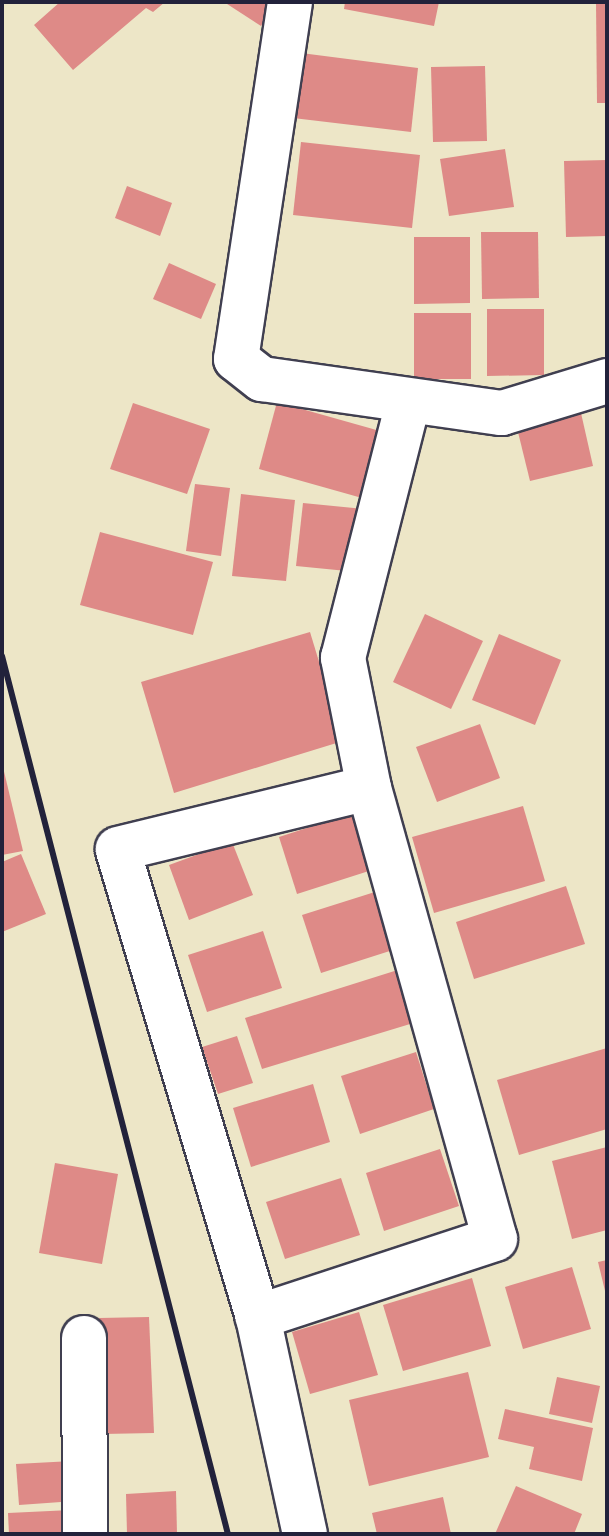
<!DOCTYPE html>
<html>
<head>
<meta charset="utf-8">
<style>
  body { margin:0 }
  #map { position:relative; width:609px; height:1536px; overflow:hidden; background:#ede6c7; font-family:"Balsamiq Sans",sans-serif }
  div>[style] { position:absolute }
  .building>* { inset:0; background:#de8a87 }
  .roads { filter:drop-shadow(2px 0 #403f50) drop-shadow(-2px 0 #403f50) drop-shadow(0 2px #403f50) drop-shadow(0 -2px #403f50) }
  .minor>* { height:44px; margin:-22px; padding:0 22px; transform-origin:22px; border-radius:22px; background:#fff }
  .rail>* { height:6px; margin:-3px; padding:0 3px; transform-origin:3px; border-radius:3px; background:#22223b }
  span { translate:-50% -50%; white-space:nowrap; text-align:center; line-height:1.15; -webkit-text-stroke:6px #fff; paint-order:stroke }
  .frame { position:absolute; inset:0; border:4px solid #22223b; pointer-events:none }
</style>
</head>
<body>
<div id="map">
  <div class="building">
    <div style="clip-path:polygon(60px 2px,165px 2px,153px 12px,146px 8px,73px 70px,34px 25px)"></div>
    <div style="clip-path:polygon(224px 2px,277px 2px,261px 26px)"></div>
    <div style="clip-path:polygon(345px 2px,439px 2px,434px 26px,344px 9px)"></div>
    <div style="clip-path:polygon(596px 2px,607px 2px,607px 103px,597px 103px)"></div>
    <div style="clip-path:polygon(301px 53px,418px 68px,411px 132px,293px 118px)"></div>
    <div style="clip-path:polygon(485px 66px,487px 141px,433px 142px,431px 67px)"></div>
    <div style="clip-path:polygon(301px 142px,420px 155px,412px 228px,293px 215px)"></div>
    <div style="clip-path:polygon(505px 149px,514px 207px,449px 216px,440px 159px)"></div>
    <div style="clip-path:polygon(607px 160px,607px 236px,566px 237px,564px 161px)"></div>
    <div style="clip-path:polygon(127px 186px,172px 203px,160px 236px,115px 218px)"></div>
    <div style="clip-path:polygon(481px 232px,538px 232px,539px 298px,482px 299px)"></div>
    <div style="clip-path:polygon(414px 237px,470px 237px,470px 303px,414px 304px)"></div>
    <div style="clip-path:polygon(169px 263px,216px 284px,201px 319px,153px 299px)"></div>
    <div style="clip-path:polygon(487px 309px,544px 309px,544px 375px,487px 376px)"></div>
    <div style="clip-path:polygon(414px 313px,471px 313px,471px 379px,414px 379px)"></div>
    <div style="clip-path:polygon(277px 402px,380px 431px,362px 498px,259px 469px)"></div>
    <div style="clip-path:polygon(133px 403px,210px 429px,187px 494px,110px 469px)"></div>
    <div style="clip-path:polygon(581px 413px,593px 466px,530px 481px,517px 428px)"></div>
    <div style="clip-path:polygon(195px 484px,230px 488px,221px 556px,186px 551px)"></div>
    <div style="clip-path:polygon(241px 494px,295px 500px,286px 581px,232px 576px)"></div>
    <div style="clip-path:polygon(303px 503px,364px 509px,357px 572px,296px 566px)"></div>
    <div style="clip-path:polygon(100px 532px,213px 562px,193px 635px,80px 605px)"></div>
    <div style="clip-path:polygon(425px 614px,483px 641px,451px 709px,393px 682px)"></div>
    <div style="clip-path:polygon(310px 632px,343px 741px,174px 793px,141px 682px)"></div>
    <div style="clip-path:polygon(499px 634px,561px 660px,535px 725px,472px 700px)"></div>
    <div style="clip-path:polygon(480px 724px,500px 778px,437px 802px,416px 747px)"></div>
    <div style="clip-path:polygon(2px 763px,23px 851px,2px 855px)"></div>
    <div style="clip-path:polygon(523px 806px,545px 881px,434px 913px,412px 837px)"></div>
    <div style="clip-path:polygon(353px 813px,372px 870px,297px 894px,279px 837px)"></div>
    <div style="clip-path:polygon(232px 842px,253px 895px,189px 920px,169px 865px)"></div>
    <div style="clip-path:polygon(21px 854px,46px 914px,2px 932px,2px 862px)"></div>
    <div style="clip-path:polygon(566px 886px,585px 944px,474px 979px,456px 922px)"></div>
    <div style="clip-path:polygon(378px 891px,396px 949px,321px 973px,302px 915px)"></div>
    <div style="clip-path:polygon(263px 931px,282px 988px,207px 1012px,188px 955px)"></div>
    <div style="clip-path:polygon(404px 968px,420px 1021px,262px 1069px,245px 1018px)"></div>
    <div style="clip-path:polygon(237px 1036px,253px 1083px,218px 1094px,202px 1047px)"></div>
    <div style="clip-path:polygon(607px 1048px,607px 1129px,519px 1155px,497px 1080px)"></div>
    <div style="clip-path:polygon(416px 1052px,434px 1109px,360px 1134px,341px 1076px)"></div>
    <div style="clip-path:polygon(313px 1084px,330px 1142px,251px 1167px,233px 1108px)"></div>
    <div style="clip-path:polygon(607px 1147px,607px 1230px,572px 1239px,552px 1161px)"></div>
    <div style="clip-path:polygon(440px 1149px,459px 1206px,384px 1231px,366px 1173px)"></div>
    <div style="clip-path:polygon(55px 1163px,118px 1174px,102px 1264px,39px 1253px)"></div>
    <div style="clip-path:polygon(341px 1178px,360px 1235px,285px 1259px,266px 1202px)"></div>
    <div style="clip-path:polygon(607px 1260px,607px 1295px,606px 1295px,598px 1262px)"></div>
    <div style="clip-path:polygon(572px 1267px,591px 1329px,523px 1349px,505px 1287px)"></div>
    <div style="clip-path:polygon(472px 1278px,491px 1346px,403px 1371px,383px 1305px)"></div>
    <div style="clip-path:polygon(359px 1312px,378px 1375px,310px 1394px,292px 1332px)"></div>
    <div style="clip-path:polygon(149px 1317px,154px 1433px,103px 1434px,99px 1318px)"></div>
    <div style="clip-path:polygon(468px 1372px,489px 1457px,369px 1486px,349px 1400px)"></div>
    <div style="clip-path:polygon(557px 1377px,600px 1386px,592px 1423px,549px 1414px)"></div>
    <div style="clip-path:polygon(505px 1409px,593px 1428px,582px 1481px,529px 1469px,534px 1447px,498px 1439px)"></div>
    <div style="clip-path:polygon(72px 1461px,75px 1501px,19px 1505px,16px 1464px)"></div>
    <div style="clip-path:polygon(516px 1486px,582px 1514px,574px 1534px,495px 1534px)"></div>
    <div style="clip-path:polygon(176px 1491px,177px 1534px,127px 1534px,126px 1494px)"></div>
    <div style="clip-path:polygon(443px 1497px,451px 1534px,377px 1534px,372px 1513px)"></div>
    <div style="clip-path:polygon(71px 1510px,72px 1534px,9px 1534px,8px 1513px)"></div>
  </div>
  <div class="roads">
    <div class="minor">
      <div style="left:290px;top:2px;width:361px;rotate:98.6deg"></div>
      <div style="left:236px;top:359px;width:33px;rotate:38deg"></div>
      <div style="left:262px;top:379px;width:242px;rotate:8.1deg"></div>
      <div style="left:502px;top:413px;width:110px;rotate:-16.9deg"></div>
      <div style="left:369px;top:788px;width:468px;rotate:74.4deg"></div>
      <div style="left:495px;top:1239px;width:250px;rotate:161.8deg"></div>
      <div style="left:258px;top:1317px;width:488px;rotate:-106.7deg"></div>
      <div style="left:118px;top:849px;width:258px;rotate:-13.7deg"></div>
      <div style="left:369px;top:788px;width:133px;rotate:-101.3deg"></div>
      <div style="left:343px;top:658px;width:263px;rotate:-75.7deg"></div>
      <div style="left:258px;top:1317px;width:222px;rotate:77.8deg"></div>
      <div style="left:84px;top:1338px;width:196px;rotate:89.7deg"></div>
    </div>
  </div>
  <div class="rail">
    <div style="left:2px;top:656px;width:907px;rotate:75.57deg"></div>
  </div>
  <div class="frame"></div>
</div>
</body>
</html>
